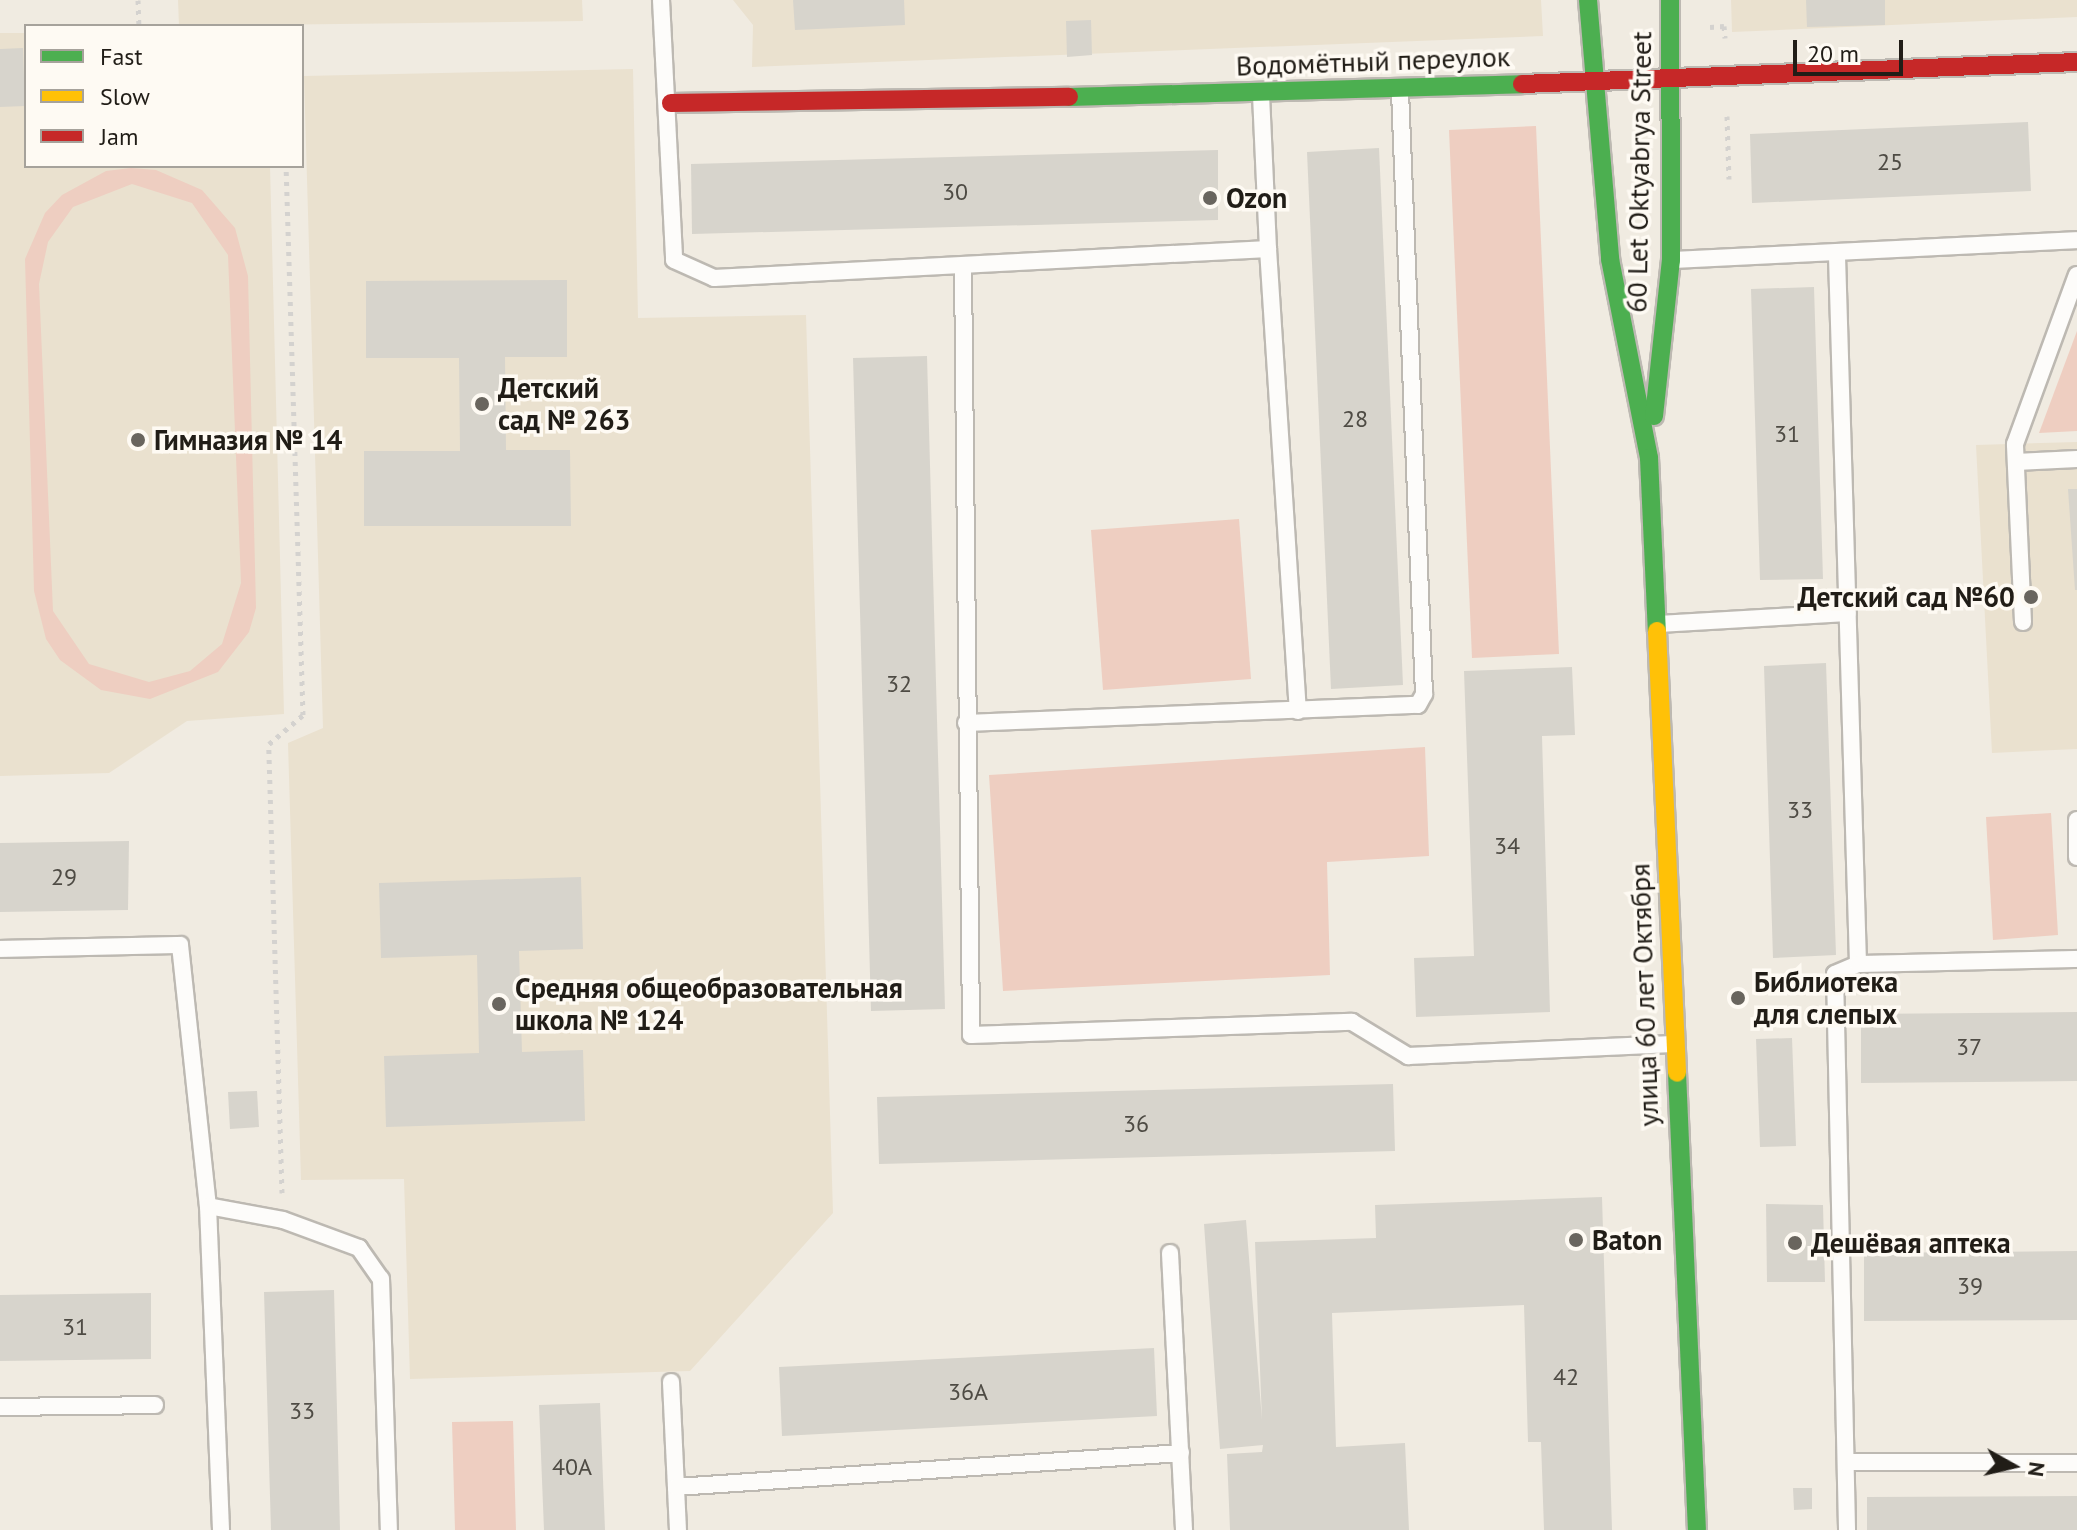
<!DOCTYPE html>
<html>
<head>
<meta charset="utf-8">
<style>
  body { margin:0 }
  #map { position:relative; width:2077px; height:1530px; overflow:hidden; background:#f0ebe1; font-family:"PT Sans",sans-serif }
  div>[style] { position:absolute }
  .built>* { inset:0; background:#eae1cf }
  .green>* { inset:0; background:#eecec1 }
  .building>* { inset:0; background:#d7d4cc }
  .path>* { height:5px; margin-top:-2.5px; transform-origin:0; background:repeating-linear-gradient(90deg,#d4d2cf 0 4px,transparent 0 10px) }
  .roads { filter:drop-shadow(2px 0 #bdb9b2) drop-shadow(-2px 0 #bdb9b2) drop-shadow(0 2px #bdb9b2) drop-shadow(0 -2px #bdb9b2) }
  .lane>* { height:16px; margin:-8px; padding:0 8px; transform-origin:8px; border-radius:8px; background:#fdfcfa }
  .fast>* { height:18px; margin:-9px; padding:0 9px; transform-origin:9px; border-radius:9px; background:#4caf50 }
  .slow>* { height:18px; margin:-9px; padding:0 9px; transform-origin:9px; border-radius:9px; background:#ffc107 }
  .jam>* { height:18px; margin:-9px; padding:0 9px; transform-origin:9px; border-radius:9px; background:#c62828 }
  .dots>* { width:22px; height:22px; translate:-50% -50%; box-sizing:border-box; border:4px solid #fefaf3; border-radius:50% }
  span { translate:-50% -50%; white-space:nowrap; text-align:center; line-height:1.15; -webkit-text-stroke:7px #fefaf3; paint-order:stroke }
  .number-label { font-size:24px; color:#4e4b44 }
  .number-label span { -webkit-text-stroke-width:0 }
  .street-label { font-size:28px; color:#211d17 }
  .poi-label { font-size:28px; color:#211d17; font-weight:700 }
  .left { translate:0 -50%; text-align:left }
  .right { translate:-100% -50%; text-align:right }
  .legend { position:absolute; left:24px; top:24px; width:280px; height:144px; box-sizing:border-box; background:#fefaf3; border:2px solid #a6a29b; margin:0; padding:10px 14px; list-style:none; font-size:24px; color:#211d17 }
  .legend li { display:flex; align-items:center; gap:16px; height:40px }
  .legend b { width:40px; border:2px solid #a6a29b }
  .north { position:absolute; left:1973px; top:1426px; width:80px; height:80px; -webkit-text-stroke:6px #fefaf3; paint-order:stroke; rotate:98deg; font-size:22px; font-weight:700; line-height:32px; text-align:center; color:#211d17 }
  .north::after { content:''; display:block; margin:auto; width:28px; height:36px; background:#211d17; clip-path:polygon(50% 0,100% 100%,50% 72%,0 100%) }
  .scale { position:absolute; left:1793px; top:40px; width:110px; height:36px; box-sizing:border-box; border:4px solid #211d17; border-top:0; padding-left:10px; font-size:24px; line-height:28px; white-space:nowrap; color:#211d17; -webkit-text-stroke:6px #fefaf3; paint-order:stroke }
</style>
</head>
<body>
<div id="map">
  <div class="built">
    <div style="clip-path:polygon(178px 0,582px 0,583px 21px,179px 26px)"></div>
    <div style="clip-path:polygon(733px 0,1541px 0,1543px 36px,752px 67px,753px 25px)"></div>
    <div style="clip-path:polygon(1731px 0,2077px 0,2077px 17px,1732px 32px)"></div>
    <div style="clip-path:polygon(0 33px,26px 33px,26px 166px,270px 166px,284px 714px,187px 721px,109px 773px,0 776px)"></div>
    <div style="clip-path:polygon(633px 69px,638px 318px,806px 315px,833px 1213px,690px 1371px,410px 1379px,404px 1179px,301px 1180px,288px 743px,323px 728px,304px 76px)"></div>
    <div style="clip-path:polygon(2077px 442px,2077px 749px,1992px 753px,1976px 445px)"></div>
  </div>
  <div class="green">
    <div style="clip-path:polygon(1536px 126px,1559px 654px,1472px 658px,1449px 130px)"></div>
    <div style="clip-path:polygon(evenodd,131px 168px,156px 170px,202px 190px,235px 228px,248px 276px,256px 608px,249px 632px,218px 672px,150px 699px,101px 690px,60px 660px,46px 639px,34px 591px,25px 259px,45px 213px,62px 195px,106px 171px,131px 168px,132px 184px,192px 203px,228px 255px,241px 583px,222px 644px,190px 671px,149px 682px,89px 664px,53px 611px,39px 284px,48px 242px,73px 207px,132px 184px)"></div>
    <div style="clip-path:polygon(2077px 331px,2077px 431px,2039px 433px)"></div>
    <div style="clip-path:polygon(1239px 519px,1251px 679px,1103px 690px,1091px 530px)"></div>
    <div style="clip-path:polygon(1425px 747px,1429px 856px,1327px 862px,1330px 975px,1003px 991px,989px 775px)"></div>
    <div style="clip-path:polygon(2051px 813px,2058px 935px,1993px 940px,1986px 817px)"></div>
    <div style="clip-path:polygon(513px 1421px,516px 1530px,455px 1530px,452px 1422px)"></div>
  </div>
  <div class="building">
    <div style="clip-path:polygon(793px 0,904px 0,905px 25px,795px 30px)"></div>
    <div style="clip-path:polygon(1806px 0,1885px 0,1885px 25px,1807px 27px)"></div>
    <div style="clip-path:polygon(1091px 20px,1092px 55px,1067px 57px,1066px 21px)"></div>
    <div style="clip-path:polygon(23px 48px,25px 106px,0 107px,0 49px)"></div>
    <div style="clip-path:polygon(2028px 122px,2031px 191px,1752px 203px,1750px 134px)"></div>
    <div style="clip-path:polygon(1379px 148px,1403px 685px,1331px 689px,1307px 152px)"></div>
    <div style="clip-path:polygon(1218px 150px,1218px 220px,692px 234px,691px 164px)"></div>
    <div style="clip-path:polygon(567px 280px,567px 357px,505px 357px,506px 450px,570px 450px,571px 526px,364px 526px,364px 451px,460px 451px,459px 358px,366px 358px,366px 281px)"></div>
    <div style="clip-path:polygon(1814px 287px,1823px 579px,1760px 580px,1751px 289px)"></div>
    <div style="clip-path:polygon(927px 356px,945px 1009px,871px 1011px,853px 358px)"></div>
    <div style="clip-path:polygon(2068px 489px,2077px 489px,2077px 590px,2075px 590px)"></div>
    <div style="clip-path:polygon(1826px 663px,1836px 955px,1773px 958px,1764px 666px)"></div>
    <div style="clip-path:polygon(1572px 667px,1575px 735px,1542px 736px,1550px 1012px,1416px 1017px,1414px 958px,1474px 956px,1464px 671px)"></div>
    <div style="clip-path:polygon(129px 841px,128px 910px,0 912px,0 843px)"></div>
    <div style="clip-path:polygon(581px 877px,583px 949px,519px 951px,522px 1052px,583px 1050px,585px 1121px,386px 1127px,384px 1056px,479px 1053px,477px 955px,381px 958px,379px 883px)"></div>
    <div style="clip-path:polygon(2077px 1012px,2077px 1081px,1861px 1083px,1861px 1014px)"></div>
    <div style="clip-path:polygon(1792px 1038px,1796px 1146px,1760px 1147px,1756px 1039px)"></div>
    <div style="clip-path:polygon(1393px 1084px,1395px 1151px,879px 1164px,877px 1097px)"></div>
    <div style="clip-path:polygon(257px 1091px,259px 1127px,230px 1129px,228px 1092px)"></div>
    <div style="clip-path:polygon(1602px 1197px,1612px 1530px,1544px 1530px,1541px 1442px,1528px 1442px,1524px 1305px,1332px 1313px,1336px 1447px,1405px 1443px,1409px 1530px,1230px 1530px,1227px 1454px,1262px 1452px,1263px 1445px,1220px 1449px,1204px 1224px,1246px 1220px,1262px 1420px,1255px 1242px,1376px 1238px,1375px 1205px)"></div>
    <div style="clip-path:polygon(1766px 1204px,1823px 1205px,1825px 1282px,1767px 1282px)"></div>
    <div style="clip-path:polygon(2077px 1251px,2077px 1320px,1864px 1321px,1864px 1253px)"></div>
    <div style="clip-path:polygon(334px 1290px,340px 1530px,271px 1530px,264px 1292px)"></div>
    <div style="clip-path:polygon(151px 1293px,151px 1359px,0 1361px,0 1295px)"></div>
    <div style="clip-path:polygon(1154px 1348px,1157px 1416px,782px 1436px,779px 1367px)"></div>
    <div style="clip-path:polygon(600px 1403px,605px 1530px,544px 1530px,539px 1405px)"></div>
    <div style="clip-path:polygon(1793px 1488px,1812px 1488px,1812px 1509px,1794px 1510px)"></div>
    <div style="clip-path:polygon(2077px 1496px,2077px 1530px,1867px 1530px,1867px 1497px)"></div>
  </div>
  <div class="path">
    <div style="left:138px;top:0;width:26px;rotate:88deg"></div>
    <div style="left:1710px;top:27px;width:14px;rotate:-4deg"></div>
    <div style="left:1724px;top:26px;width:12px;rotate:85deg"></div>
    <div style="left:1727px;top:116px;width:63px;rotate:88.2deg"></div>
    <div style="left:282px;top:1193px;width:449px;rotate:-91.7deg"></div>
    <div style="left:269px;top:744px;width:45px;rotate:-40.5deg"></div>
    <div style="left:303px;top:715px;width:549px;rotate:-91.77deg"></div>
  </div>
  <div class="roads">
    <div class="lane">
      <div style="left:661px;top:0;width:260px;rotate:87.1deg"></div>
      <div style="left:674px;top:260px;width:44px;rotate:24.2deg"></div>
      <div style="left:714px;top:278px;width:555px;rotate:-3deg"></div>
      <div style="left:1268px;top:249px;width:154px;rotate:-92.6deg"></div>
      <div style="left:1268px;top:249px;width:463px;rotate:86.3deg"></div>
      <div style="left:1837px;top:256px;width:708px;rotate:88.3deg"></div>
      <div style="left:1858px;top:964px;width:25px;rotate:157deg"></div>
      <div style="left:1835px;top:974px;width:556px;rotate:88.76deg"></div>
      <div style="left:1671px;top:260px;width:406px;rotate:-2.8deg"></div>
      <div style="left:963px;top:266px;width:769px;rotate:89.4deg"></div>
      <div style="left:971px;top:1035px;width:381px;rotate:-2deg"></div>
      <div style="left:1352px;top:1022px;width:66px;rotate:31.3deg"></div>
      <div style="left:1408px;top:1056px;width:265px;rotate:-2.6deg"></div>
      <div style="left:2016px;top:462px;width:61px;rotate:-2.8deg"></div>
      <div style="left:2023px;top:622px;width:178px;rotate:-92.6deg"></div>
      <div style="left:2015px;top:444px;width:180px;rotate:-69.9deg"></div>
      <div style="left:1658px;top:624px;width:190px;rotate:-3.3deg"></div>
      <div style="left:966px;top:723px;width:452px;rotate:-2.3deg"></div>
      <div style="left:1418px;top:705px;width:13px;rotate:-61deg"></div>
      <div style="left:1424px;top:694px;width:604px;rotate:-92.28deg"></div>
      <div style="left:2077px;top:820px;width:37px;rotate:90deg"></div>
      <div style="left:0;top:949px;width:180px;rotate:-1.3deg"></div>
      <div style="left:180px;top:945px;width:262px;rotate:83.9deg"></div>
      <div style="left:208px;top:1206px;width:76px;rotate:10.6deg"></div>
      <div style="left:283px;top:1220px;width:81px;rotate:20.2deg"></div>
      <div style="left:359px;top:1248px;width:38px;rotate:55deg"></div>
      <div style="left:381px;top:1279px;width:251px;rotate:88.2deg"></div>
      <div style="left:1858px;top:964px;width:219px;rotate:-1.3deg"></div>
      <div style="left:208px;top:1206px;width:324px;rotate:87.7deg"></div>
      <div style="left:1170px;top:1253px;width:277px;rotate:87.1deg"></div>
      <div style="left:671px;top:1382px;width:148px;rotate:87.3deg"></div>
      <div style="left:0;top:1407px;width:155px;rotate:-0.7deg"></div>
      <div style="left:1846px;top:1462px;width:231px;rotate:0.2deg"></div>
      <div style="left:676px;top:1487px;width:506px;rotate:-3.85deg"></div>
    </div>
    <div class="fast">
      <div style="left:1588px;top:0;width:260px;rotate:85.1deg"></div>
      <div style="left:1610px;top:259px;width:203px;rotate:78.9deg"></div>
      <div style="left:1649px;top:458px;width:173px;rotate:87.4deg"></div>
      <div style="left:1069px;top:97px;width:453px;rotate:-1.6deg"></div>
      <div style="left:1654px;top:416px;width:157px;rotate:-83.8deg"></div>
      <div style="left:1671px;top:260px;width:260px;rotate:-90.2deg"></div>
      <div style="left:1677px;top:1073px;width:457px;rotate:87.5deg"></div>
    </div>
    <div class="slow">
      <div style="left:1657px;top:631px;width:442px;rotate:87.4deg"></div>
    </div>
    <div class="jam">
      <div style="left:1522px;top:84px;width:555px;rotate:-2.27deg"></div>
      <div style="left:671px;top:103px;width:398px;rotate:-0.9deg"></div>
    </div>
  </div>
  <div class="dots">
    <div style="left:1210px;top:198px;background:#69655e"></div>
    <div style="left:482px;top:404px;background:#69655e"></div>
    <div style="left:138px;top:440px;background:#69655e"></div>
    <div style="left:2031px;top:597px;background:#69655e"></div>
    <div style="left:1738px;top:998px;background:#69655e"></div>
    <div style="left:499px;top:1004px;background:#69655e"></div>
    <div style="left:1576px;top:1240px;background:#69655e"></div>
    <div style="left:1795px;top:1243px;background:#69655e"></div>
  </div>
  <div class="number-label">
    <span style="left:1890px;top:162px">25</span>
    <span style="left:955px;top:192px">30</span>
    <span style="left:1355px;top:419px">28</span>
    <span style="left:1787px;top:434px">31</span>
    <span style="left:899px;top:684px">32</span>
    <span style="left:1800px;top:810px">33</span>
    <span style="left:1507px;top:846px">34</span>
    <span style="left:64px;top:877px">29</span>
    <span style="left:1969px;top:1047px">37</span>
    <span style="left:1136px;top:1124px">36</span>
    <span style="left:1970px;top:1286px">39</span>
    <span style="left:75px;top:1327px">31</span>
    <span style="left:1566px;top:1377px">42</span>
    <span style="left:968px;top:1392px">36А</span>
    <span style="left:302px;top:1411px">33</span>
    <span style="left:572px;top:1467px">40А</span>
  </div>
  <div class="street-label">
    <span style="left:1373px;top:61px;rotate:-2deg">Водомётный переулок</span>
    <span style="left:1639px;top:172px;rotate:-89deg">60 Let Oktyabrya Street</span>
    <span style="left:1644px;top:995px;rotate:-92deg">улица 60 лет Октября</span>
  </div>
  <div class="poi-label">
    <span class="left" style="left:1226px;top:198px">Ozon</span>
    <span class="left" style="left:498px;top:404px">Детский<br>сад № 263</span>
    <span class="left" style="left:154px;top:440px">Гимназия № 14</span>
    <span class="right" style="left:2015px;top:597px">Детский сад №60</span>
    <span class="left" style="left:1754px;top:998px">Библиотека<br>для слепых</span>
    <span class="left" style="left:515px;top:1004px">Средняя общеобразовательная<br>школа № 124</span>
    <span class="left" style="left:1592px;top:1240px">Baton</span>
    <span class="left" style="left:1811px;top:1243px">Дешёвая аптека</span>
  </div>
  <ul class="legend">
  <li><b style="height:10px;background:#4caf50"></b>Fast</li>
  <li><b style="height:10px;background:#ffc107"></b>Slow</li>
  <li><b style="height:10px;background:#c62828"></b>Jam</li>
  </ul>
  <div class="north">N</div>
  <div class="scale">20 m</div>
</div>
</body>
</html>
